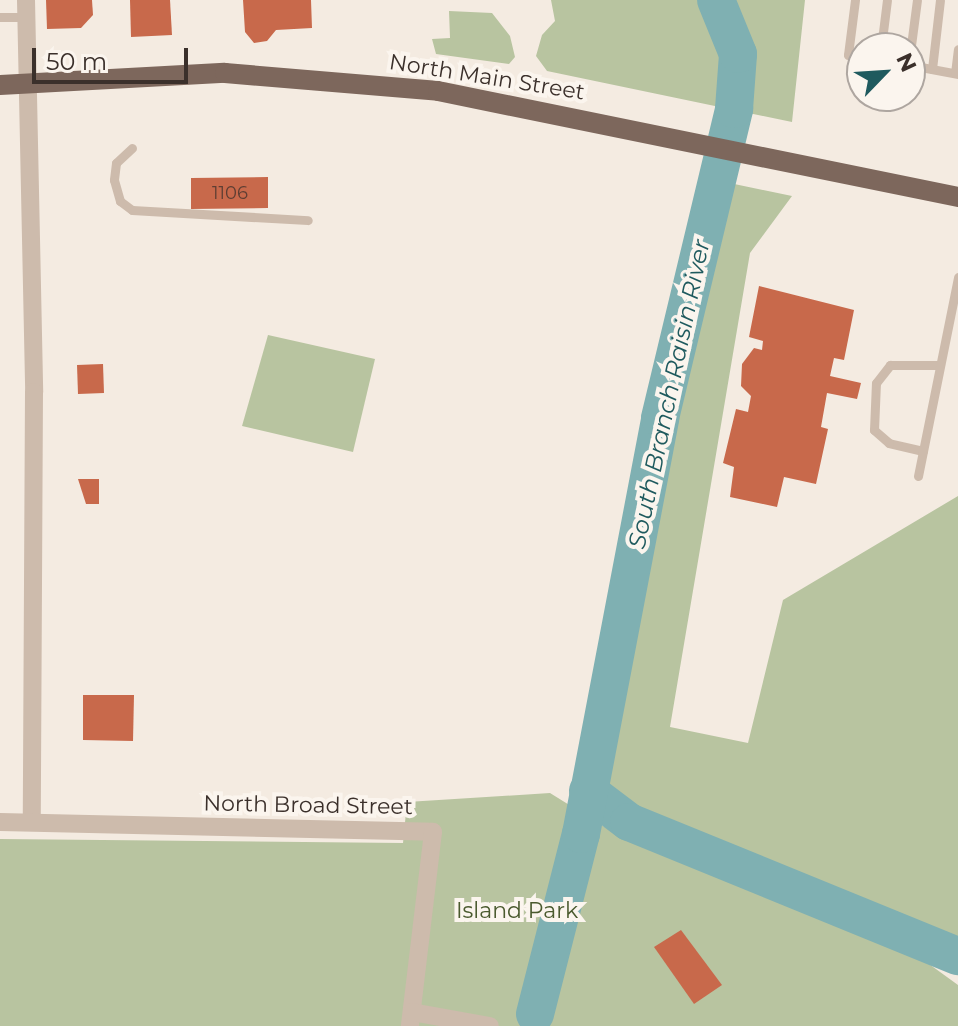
<!DOCTYPE html>
<html>
<head>
<meta charset="utf-8">
<style>
  body { margin:0 }
  #map { position:relative; width:958px; height:1026px; overflow:hidden; background:#f4ebe1; font-family:Montserrat,sans-serif }
  div>[style] { position:absolute }
  .green>* { inset:0; background:#b8c4a0 }
  .river>* { height:38px; margin:-19px; padding:0 19px; transform-origin:19px; border-radius:19px; background:#7fb0b2 }
  .building>* { inset:0; background:#c8694b }
  .lane>* { height:9px; margin:-4.5px; padding:0 4.5px; transform-origin:4.5px; border-radius:4.5px; background:#cdbbac }
  .street>* { height:18px; margin:-9px; padding:0 9px; transform-origin:9px; border-radius:9px; background:#cdbbac }
  .primary>* { height:20px; margin:-10px; padding:0 10px; transform-origin:10px; border-radius:10px; background:#7d675c }
  span { translate:-50% -50%; white-space:nowrap; text-align:center; line-height:1.15; -webkit-text-stroke:8px #fbf5ee; paint-order:stroke }
  .number-label { font-size:18px; color:#5e3e33 }
  .number-label span { -webkit-text-stroke-width:0 }
  .street-label { font-size:22px; color:#3b302b }
  .park-label { font-size:22px; color:#4a5a2e }
  .water-label { font-size:24px; color:#1f5a5e; font-style:italic }
  .north { position:absolute; left:846px; top:32px; width:80px; height:80px; box-sizing:border-box; background:#fbf5ee; border:2px solid #aea6a0; border-radius:50%; rotate:65deg; font-size:22px; font-weight:700; line-height:32px; text-align:center; color:#3b302b }
  .north::after { content:''; display:block; margin:auto; width:28px; height:36px; background:#1f5a5e; clip-path:polygon(50% 0,100% 100%,50% 72%,0 100%) }
  .scale { position:absolute; left:32px; top:48px; width:156px; height:36px; box-sizing:border-box; border:4px solid #3b302b; border-top:0; padding-left:10px; font-size:24px; line-height:28px; white-space:nowrap; color:#3b302b; -webkit-text-stroke:6px #fbf5ee; paint-order:stroke }
</style>
</head>
<body>
<div id="map">
  <div class="green">
    <div style="clip-path:polygon(551px 0,805px 0,792px 122px,547px 71px,536px 56px,542px 35px,555px 21px)"></div>
    <div style="clip-path:polygon(449px 11px,492px 13px,510px 36px,515px 57px,509px 64px,436px 54px,432px 39px,450px 38px)"></div>
    <div style="clip-path:polygon(720px 181px,792px 196px,750px 253px,670px 727px,748px 743px,783px 600px,958px 496px,958px 956px,629px 822px,588px 791px,660px 418px)"></div>
    <div style="clip-path:polygon(268px 335px,375px 359px,353px 452px,242px 426px)"></div>
    <div style="clip-path:polygon(550px 793px,624px 839px,929px 964px,958px 985px,958px 1026px,0 1026px,0 839px,403px 843px,407px 802px)"></div>
  </div>
  <div class="river">
    <div style="left:588px;top:791px;width:51px;rotate:37.1deg"></div>
    <div style="left:629px;top:822px;width:355px;rotate:22.2deg"></div>
    <div style="left:535px;top:1014px;width:186px;rotate:-75.7deg"></div>
    <div style="left:581px;top:834px;width:423px;rotate:-79.2deg"></div>
    <div style="left:660px;top:418px;width:318px;rotate:-76.5deg"></div>
    <div style="left:734px;top:109px;width:55px;rotate:-85.8deg"></div>
    <div style="left:738px;top:54px;width:58px;rotate:-112.2deg"></div>
  </div>
  <div class="building">
    <div style="clip-path:polygon(46px 0,92px 0,93px 15px,81px 28px,47px 29px)"></div>
    <div style="clip-path:polygon(130px 0,170px 0,172px 35px,131px 37px)"></div>
    <div style="clip-path:polygon(243px 0,311px 0,312px 28px,276px 30px,267px 41px,254px 43px,245px 32px)"></div>
    <div style="clip-path:polygon(268px 177px,268px 208px,191px 209px,191px 178px)"></div>
    <div style="clip-path:polygon(759px 286px,854px 310px,844px 360px,834px 358px,830px 376px,861px 383px,857px 399px,827px 393px,821px 427px,828px 429px,816px 484px,784px 477px,777px 507px,730px 497px,734px 467px,723px 463px,736px 409px,748px 412px,751px 396px,741px 386px,742px 364px,754px 348px,762px 350px,763px 341px,749px 337px)"></div>
    <div style="clip-path:polygon(103px 364px,104px 393px,78px 394px,77px 365px)"></div>
    <div style="clip-path:polygon(78px 479px,99px 479px,99px 504px,86px 504px)"></div>
    <div style="clip-path:polygon(83px 695px,134px 695px,133px 741px,83px 740px)"></div>
    <div style="clip-path:polygon(681px 930px,722px 985px,694px 1004px,654px 947px)"></div>
  </div>
  <div class="lane">
    <div style="left:855px;top:0;width:55px;rotate:97.3deg"></div>
    <div style="left:848px;top:55px;width:14px;rotate:8deg"></div>
    <div style="left:0;top:17px;width:26px"></div>
    <div style="left:881px;top:48px;width:48px;rotate:-82.9deg"></div>
    <div style="left:910px;top:53px;width:53px;rotate:-82.5deg"></div>
    <div style="left:910px;top:65px;width:49px;rotate:10.6deg"></div>
    <div style="left:932px;top:69px;width:69px;rotate:-83.4deg"></div>
    <div style="left:955px;top:73px;width:24px;rotate:-83deg"></div>
    <div style="left:132px;top:148px;width:22px;rotate:137deg"></div>
    <div style="left:116px;top:163px;width:17px;rotate:97deg"></div>
    <div style="left:114px;top:180px;width:22px;rotate:74deg"></div>
    <div style="left:120px;top:201px;width:15px;rotate:37deg"></div>
    <div style="left:132px;top:210px;width:176px;rotate:3.3deg"></div>
    <div style="left:923px;top:451px;width:35px;rotate:-167deg"></div>
    <div style="left:889px;top:443px;width:20px;rotate:-139deg"></div>
    <div style="left:874px;top:430px;width:47px;rotate:-87.6deg"></div>
    <div style="left:876px;top:383px;width:23px;rotate:-52deg"></div>
    <div style="left:890px;top:365px;width:50px"></div>
    <div style="left:918px;top:476px;width:203px;rotate:-78.6deg"></div>
  </div>
  <div class="street">
    <div style="left:26px;top:0;width:392px;rotate:88.8deg"></div>
    <div style="left:34px;top:392px;width:430px;rotate:90.3deg"></div>
    <div style="left:0;top:822px;width:433px;rotate:1.3deg"></div>
    <div style="left:433px;top:832px;width:195px;rotate:96.8deg"></div>
    <div style="left:412px;top:1012px;width:79px;rotate:10.2deg"></div>
  </div>
  <div class="primary">
    <div style="left:0;top:85px;width:225px;rotate:-3.1deg"></div>
    <div style="left:225px;top:73px;width:214px;rotate:4.8deg"></div>
    <div style="left:438px;top:91px;width:531px;rotate:11.52deg"></div>
  </div>
  <div class="number-label">
    <span style="left:230px;top:193px">1106</span>
  </div>
  <div class="street-label">
    <span style="left:487px;top:77px;rotate:9deg">North Main Street</span>
    <span style="left:308px;top:805px;rotate:1deg">North Broad Street</span>
  </div>
  <div class="park-label">
    <span style="left:517px;top:911px">Island Park</span>
  </div>
  <div class="water-label">
    <span style="left:669px;top:394px;rotate:-78deg">South Branch Raisin River</span>
  </div>
  <div class="north">N</div>
  <div class="scale">50 m</div>
</div>
</body>
</html>
